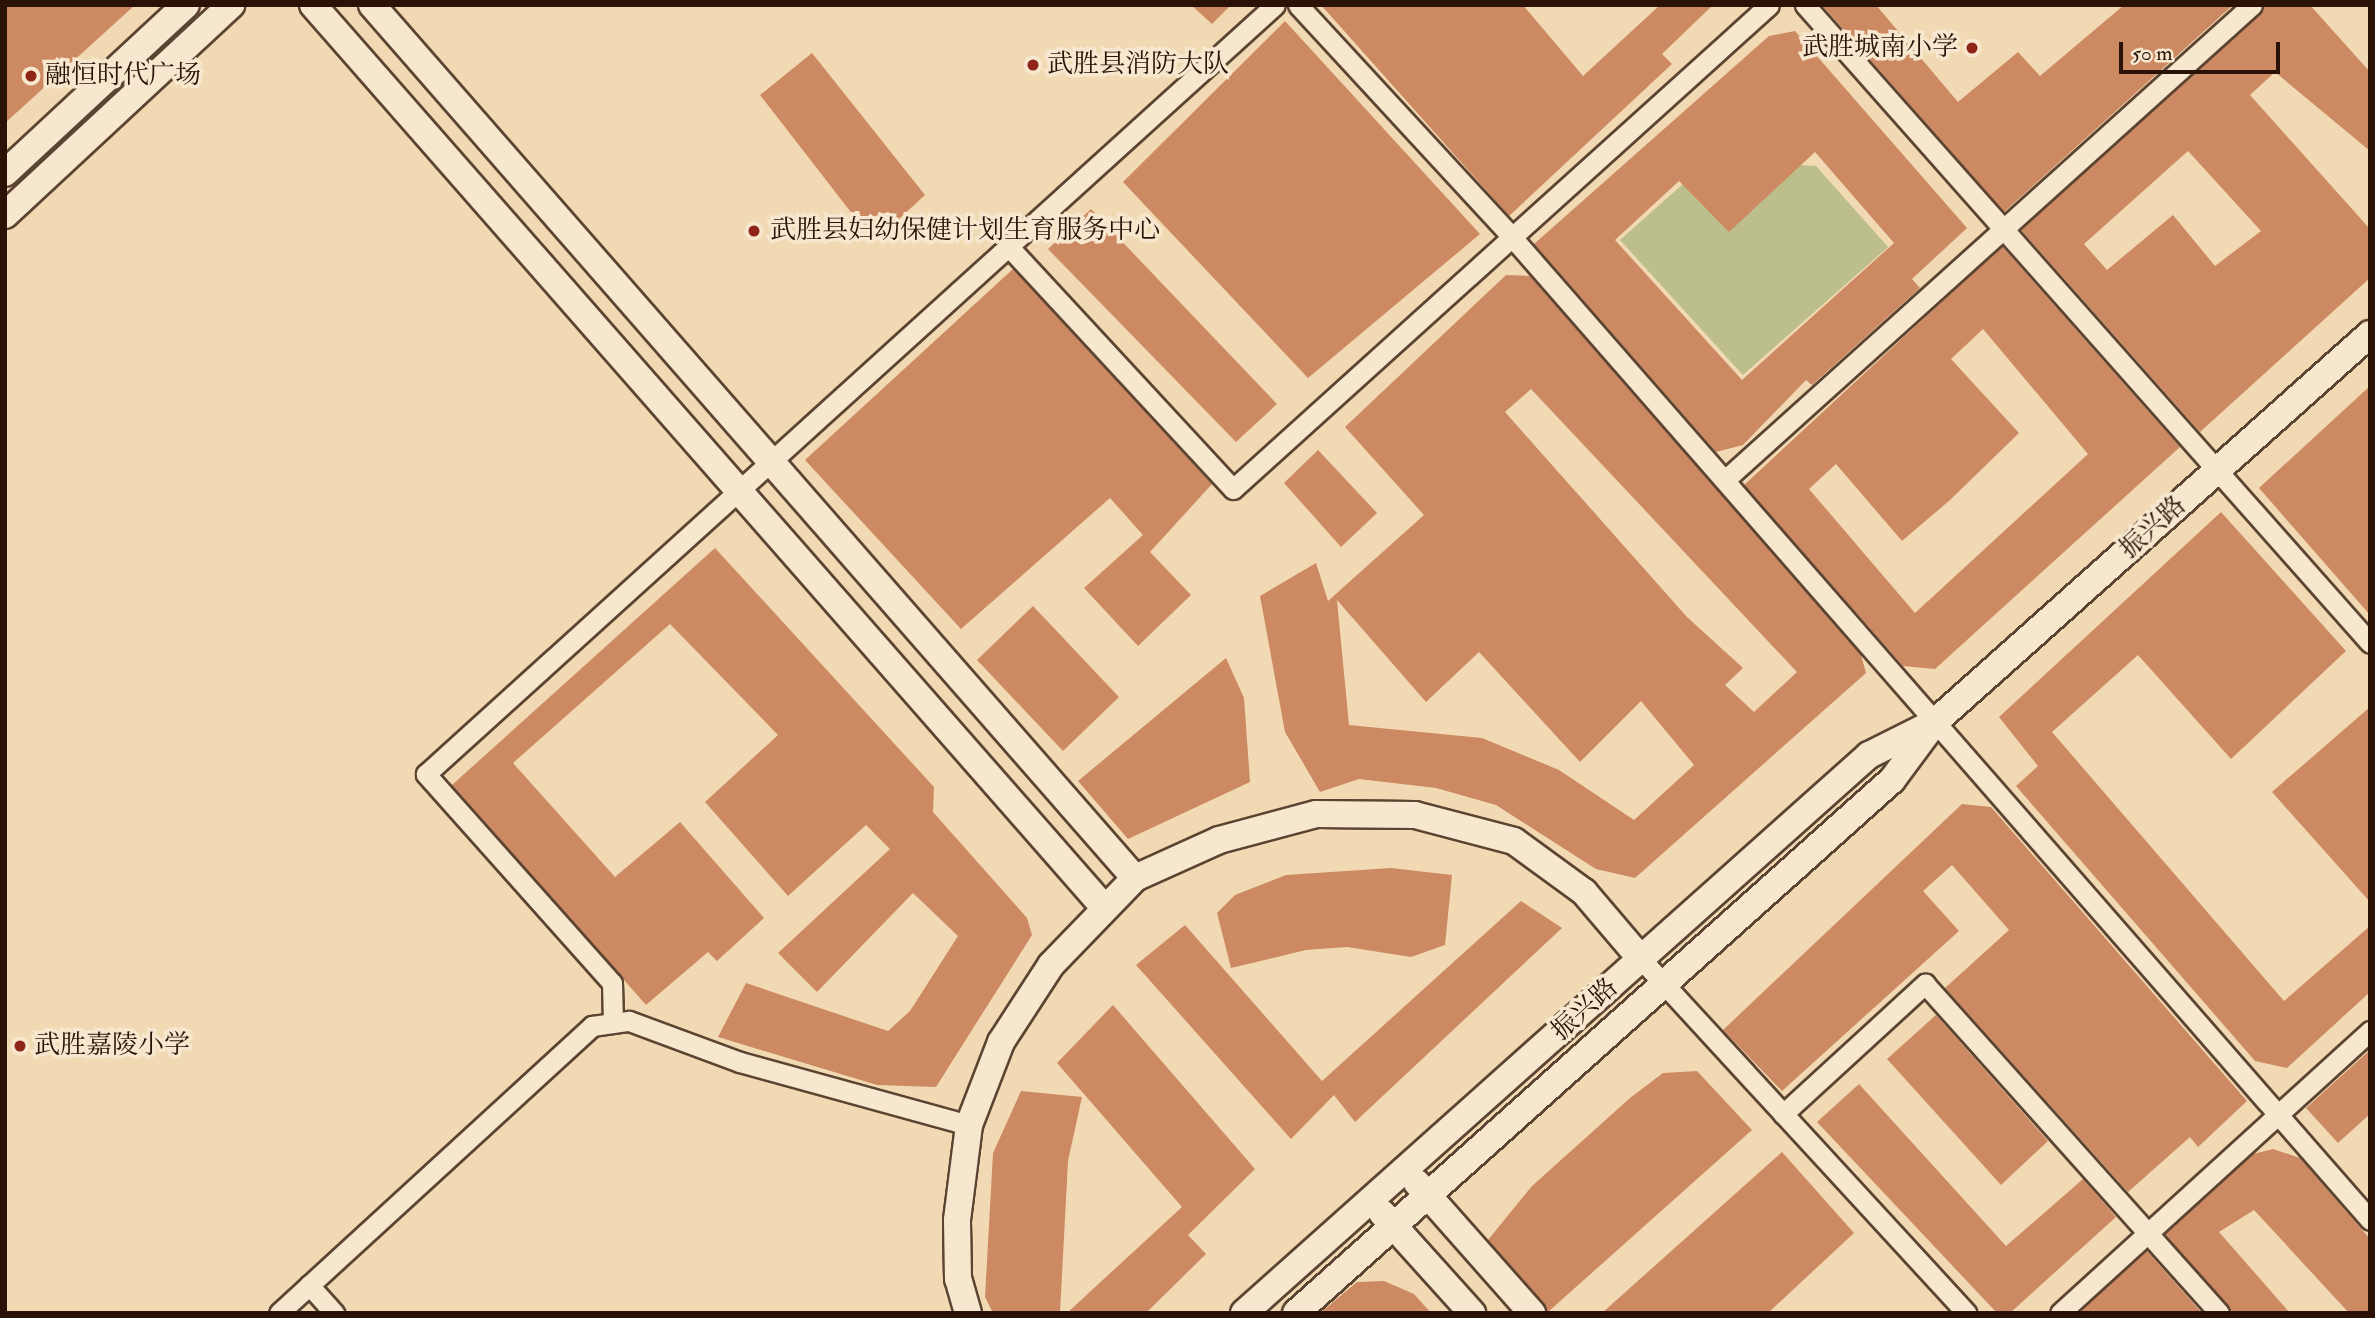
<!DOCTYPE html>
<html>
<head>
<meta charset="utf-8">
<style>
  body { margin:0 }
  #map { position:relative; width:2375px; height:1318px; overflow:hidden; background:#f1dab3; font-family:"IM FELL Double Pica","Noto Serif SC",serif }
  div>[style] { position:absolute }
  .green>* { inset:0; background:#bcbf8b }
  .building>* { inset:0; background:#cd8962 }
  .roads { filter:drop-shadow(2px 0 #5c4432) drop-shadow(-2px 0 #5c4432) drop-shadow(0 2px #5c4432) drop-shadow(0 -2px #5c4432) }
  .street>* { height:19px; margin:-9.5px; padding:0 9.5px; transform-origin:9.5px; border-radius:9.5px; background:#f6e7ce }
  .secondary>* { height:26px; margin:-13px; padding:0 13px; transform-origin:13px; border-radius:13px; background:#f6e7ce }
  .dots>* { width:19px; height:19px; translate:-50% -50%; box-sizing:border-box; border:4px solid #f6e7ce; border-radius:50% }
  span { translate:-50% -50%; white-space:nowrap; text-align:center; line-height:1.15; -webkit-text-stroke:7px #f6e7ce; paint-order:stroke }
  .poi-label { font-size:26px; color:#2b1207 }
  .right { translate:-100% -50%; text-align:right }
  .left { translate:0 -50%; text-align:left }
  .street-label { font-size:26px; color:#2b1207 }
  .frame { position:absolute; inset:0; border:7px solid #2b1207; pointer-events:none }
  .scale { position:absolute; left:2119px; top:42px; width:161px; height:32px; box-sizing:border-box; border:4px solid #2b1207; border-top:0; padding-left:9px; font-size:21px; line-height:24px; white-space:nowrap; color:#2b1207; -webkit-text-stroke:5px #f6e7ce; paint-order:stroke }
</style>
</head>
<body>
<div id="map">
  <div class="green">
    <div style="clip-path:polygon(1756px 119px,1799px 165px,1816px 166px,1888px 247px,1743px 375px,1620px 240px)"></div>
  </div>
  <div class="building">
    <div style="clip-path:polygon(5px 5px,135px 5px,5px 123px)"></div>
    <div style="clip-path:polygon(1191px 5px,1231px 5px,1212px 24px)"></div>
    <div style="clip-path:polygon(1321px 5px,1523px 5px,1583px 76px,1660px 5px,1713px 5px,1662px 54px,1672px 64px,1509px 216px)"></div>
    <div style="clip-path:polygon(1822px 5px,1876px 5px,1958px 102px,2018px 52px,2040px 76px,2124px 5px,2233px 5px,2004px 212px)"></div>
    <div style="clip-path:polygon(evenodd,2264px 5px,2310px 5px,2370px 72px,2370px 151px,2275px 72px,2250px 95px,2370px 229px,2370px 278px,2200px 432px,2021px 230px,2264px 5px,2188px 151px,2261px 231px,2215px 266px,2173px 215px,2107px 270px,2084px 244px,2188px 151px)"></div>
    <div style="clip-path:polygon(1285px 21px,1480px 234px,1308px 378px,1123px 182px)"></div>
    <div style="clip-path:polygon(evenodd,1795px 31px,1967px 228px,1912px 279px,1920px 288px,1812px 385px,1806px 380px,1743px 445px,1716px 452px,1534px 244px,1769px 36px,1795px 31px,1815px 152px,1894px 243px,1742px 380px,1615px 240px,1679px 181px,1729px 232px,1815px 152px)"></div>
    <div style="clip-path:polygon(812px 53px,925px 195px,874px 242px,760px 95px)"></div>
    <div style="clip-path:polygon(1091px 209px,1277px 404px,1236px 442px,1048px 249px)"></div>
    <div style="clip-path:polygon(evenodd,2002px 246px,2180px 447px,1935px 669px,1903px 666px,1744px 485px,2002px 246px,1983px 329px,2088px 454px,1915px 613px,1809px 489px,1836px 464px,1902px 541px,1950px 500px,2019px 433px,1951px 359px,1983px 329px)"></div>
    <div style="clip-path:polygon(1013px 269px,1212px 484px,1150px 552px,1191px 595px,1138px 646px,1084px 588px,1143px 535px,1110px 498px,961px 629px,805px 460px)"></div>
    <div style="clip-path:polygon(evenodd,1506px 275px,1530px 276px,1861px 655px,1866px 673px,1635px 878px,1596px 869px,1496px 805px,1436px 788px,1359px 779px,1320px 792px,1285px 732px,1260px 596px,1316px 563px,1328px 601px,1424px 515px,1345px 427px,1506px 275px,1531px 389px,1797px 672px,1754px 712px,1725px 685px,1743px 668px,1687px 617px,1505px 412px,1531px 389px,1506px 275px,1337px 600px,1426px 702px,1479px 652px,1580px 762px,1641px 701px,1694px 765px,1634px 820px,1559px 770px,1482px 738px,1349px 725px,1337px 600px)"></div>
    <div style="clip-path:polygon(2370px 386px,2370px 615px,2259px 488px)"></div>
    <div style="clip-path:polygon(1318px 450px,1377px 513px,1341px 547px,1284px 483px)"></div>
    <div style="clip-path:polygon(2221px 512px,2346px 651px,2231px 759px,2138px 655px,2052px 732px,2284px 1001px,2370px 926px,2370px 992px,2287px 1068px,2255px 1061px,2016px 786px,2038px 766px,1999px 717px)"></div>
    <div style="clip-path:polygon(715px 548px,934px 787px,933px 812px,1027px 918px,1032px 935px,936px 1087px,877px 1085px,718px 1037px,746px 983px,888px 1031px,910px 1011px,958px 936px,913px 893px,817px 992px,778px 953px,890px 849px,866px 825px,788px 896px,705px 802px,778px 735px,670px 624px,513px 763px,615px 877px,680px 822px,764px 918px,717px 961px,708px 952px,646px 1005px,452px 785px)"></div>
    <div style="clip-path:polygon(1033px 606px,1119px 697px,1063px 751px,977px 660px)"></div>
    <div style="clip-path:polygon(1226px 658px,1244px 698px,1250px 782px,1128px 839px,1078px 781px)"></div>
    <div style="clip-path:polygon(2370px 707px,2370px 902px,2272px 792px)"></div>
    <div style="clip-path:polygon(1962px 804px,1991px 807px,2247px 1101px,2198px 1147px,2190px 1137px,2128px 1192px,1945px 988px,2009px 930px,1952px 865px,1923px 891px,1959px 931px,1782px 1091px,1723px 1030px)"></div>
    <div style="clip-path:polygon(1391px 868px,1452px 875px,1445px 945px,1411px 957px,1347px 947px,1306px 950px,1231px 968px,1217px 913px,1235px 895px,1286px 875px)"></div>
    <div style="clip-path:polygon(1521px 901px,1562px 928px,1355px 1122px,1334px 1095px,1291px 1139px,1136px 965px,1185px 925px,1322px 1081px)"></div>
    <div style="clip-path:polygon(1113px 1005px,1255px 1169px,1188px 1235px,1206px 1254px,1146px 1313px,1067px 1313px,1182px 1207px,1057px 1063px)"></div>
    <div style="clip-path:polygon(1936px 1015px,2048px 1141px,2001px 1185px,1887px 1059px)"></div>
    <div style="clip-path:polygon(2370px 1050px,2370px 1114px,2338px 1143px,2306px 1108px)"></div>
    <div style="clip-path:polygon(1697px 1071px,1752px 1130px,1548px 1312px,1488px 1240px,1532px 1186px,1630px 1098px,1663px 1073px)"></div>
    <div style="clip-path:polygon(1859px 1084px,2006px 1246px,2083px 1179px,2116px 1217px,2010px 1313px,1997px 1313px,1817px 1122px)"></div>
    <div style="clip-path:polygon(1021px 1091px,1082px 1097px,1068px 1161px,1060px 1313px,993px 1313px,985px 1297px,993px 1153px)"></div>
    <div style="clip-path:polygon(2273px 1149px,2300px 1158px,2370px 1239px,2370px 1313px,2349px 1313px,2254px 1210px,2219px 1232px,2290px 1313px,2231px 1313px,2165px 1234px,2253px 1154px)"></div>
    <div style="clip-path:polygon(1782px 1152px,1854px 1233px,1768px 1313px,1602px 1313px)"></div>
    <div style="clip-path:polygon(2147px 1251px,2202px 1313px,2078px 1313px,2143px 1254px)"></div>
    <div style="clip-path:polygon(1384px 1281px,1414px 1294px,1431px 1313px,1320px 1313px,1357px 1282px)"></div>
  </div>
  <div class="roads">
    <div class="street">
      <div style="left:1298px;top:5px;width:314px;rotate:47.3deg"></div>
      <div style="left:1511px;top:236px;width:1306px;rotate:48.88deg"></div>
      <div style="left:1805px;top:5px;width:852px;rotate:48.47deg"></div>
      <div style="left:1008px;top:246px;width:331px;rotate:47.2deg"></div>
      <div style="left:1233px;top:489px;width:722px;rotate:-42.08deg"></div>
      <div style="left:1726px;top:479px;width:708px;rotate:-42.02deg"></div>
      <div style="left:1641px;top:959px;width:481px;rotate:47.4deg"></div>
      <div style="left:613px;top:1023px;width:40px;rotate:-91.4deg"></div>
      <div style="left:612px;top:983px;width:280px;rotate:-131.7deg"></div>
      <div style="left:426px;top:774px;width:1145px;rotate:-42.17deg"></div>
      <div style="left:1783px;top:1114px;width:193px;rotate:-42.5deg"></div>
      <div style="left:1925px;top:984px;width:441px;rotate:48.2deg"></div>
      <div style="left:309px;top:1285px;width:38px;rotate:48deg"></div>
      <div style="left:279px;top:1313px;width:425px;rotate:-42.5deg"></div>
      <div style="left:592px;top:1026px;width:37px;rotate:-8deg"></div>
      <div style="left:629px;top:1021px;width:118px;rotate:20.3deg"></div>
      <div style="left:740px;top:1062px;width:238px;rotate:15.4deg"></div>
      <div style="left:2060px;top:1313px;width:419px;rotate:-42.3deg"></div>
    </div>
    <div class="secondary">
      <div style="left:313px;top:5px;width:1198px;rotate:48.76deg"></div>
      <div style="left:372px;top:5px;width:1159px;rotate:48.85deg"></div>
      <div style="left:5px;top:173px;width:247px;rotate:-42.9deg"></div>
      <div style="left:5px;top:215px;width:309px;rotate:-42.9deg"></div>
      <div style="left:1417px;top:1183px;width:174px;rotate:48.5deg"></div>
      <div style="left:1382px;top:1213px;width:135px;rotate:48deg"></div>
      <div style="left:968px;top:1313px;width:35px;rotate:-106deg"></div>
      <div style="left:958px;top:1279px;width:59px;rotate:-91deg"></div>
      <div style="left:957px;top:1220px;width:96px;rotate:-82.8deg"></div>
      <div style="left:969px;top:1125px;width:89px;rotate:-68.9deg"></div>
      <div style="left:1001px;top:1042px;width:92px;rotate:-57deg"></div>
      <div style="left:1051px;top:965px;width:121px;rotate:-46deg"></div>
      <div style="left:1135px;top:878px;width:92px;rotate:-24.3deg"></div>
      <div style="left:1219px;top:840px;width:100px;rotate:-15deg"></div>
      <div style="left:1316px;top:814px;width:99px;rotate:0.6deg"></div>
      <div style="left:1415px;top:815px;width:102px;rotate:14.7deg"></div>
      <div style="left:1514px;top:841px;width:87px;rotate:36.1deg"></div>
      <div style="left:1584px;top:892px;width:88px;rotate:49.6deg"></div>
      <div style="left:1244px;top:1313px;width:838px;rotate:-41.76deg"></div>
      <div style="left:1869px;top:755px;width:69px;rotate:-26.6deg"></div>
      <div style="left:1296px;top:1313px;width:800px;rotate:-41.81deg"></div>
      <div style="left:1892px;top:780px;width:72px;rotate:-53.4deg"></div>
      <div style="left:1935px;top:722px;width:583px;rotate:-41.73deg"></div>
    </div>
  </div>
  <div class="dots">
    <div style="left:1972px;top:48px;background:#8f2418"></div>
    <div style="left:1033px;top:65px;background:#8f2418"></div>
    <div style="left:31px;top:76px;background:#8f2418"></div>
    <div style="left:754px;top:231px;background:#8f2418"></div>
    <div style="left:20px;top:1046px;background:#8f2418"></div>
  </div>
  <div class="poi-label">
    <span class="right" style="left:1958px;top:48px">武胜城南小学</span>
    <span class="left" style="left:1047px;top:65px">武胜县消防大队</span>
    <span class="left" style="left:45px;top:76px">融恒时代广场</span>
    <span class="left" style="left:770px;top:231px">武胜县妇幼保健计划生育服务中心</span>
    <span class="left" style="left:34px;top:1046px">武胜嘉陵小学</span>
  </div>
  <div class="street-label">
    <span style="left:2153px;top:528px;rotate:-42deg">振兴路</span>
    <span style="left:1585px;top:1010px;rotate:-42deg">振兴路</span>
  </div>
  <div class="frame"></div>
  <div class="scale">50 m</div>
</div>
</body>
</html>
